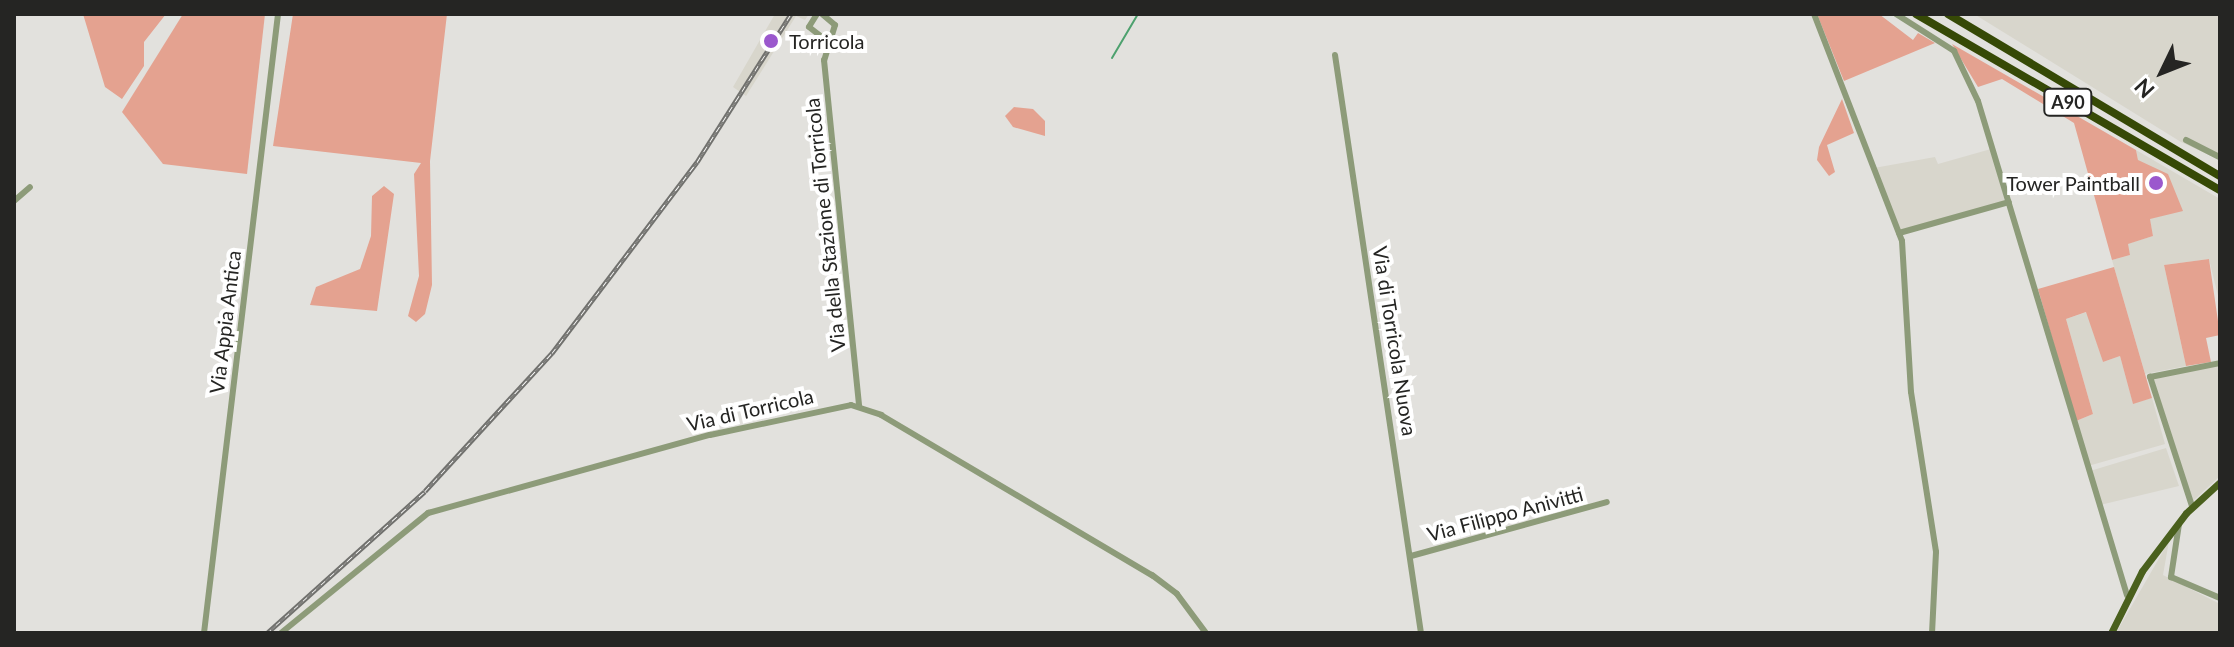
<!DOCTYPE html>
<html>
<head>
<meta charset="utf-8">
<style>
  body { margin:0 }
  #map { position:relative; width:2234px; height:647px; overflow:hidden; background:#e2e1dd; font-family:Lato,sans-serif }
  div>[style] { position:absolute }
  .built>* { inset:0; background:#d8d6cc }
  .green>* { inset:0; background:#e4a290 }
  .stream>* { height:2px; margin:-1px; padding:0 1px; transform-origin:1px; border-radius:1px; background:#4da16e }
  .minor>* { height:6px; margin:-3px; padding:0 3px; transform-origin:3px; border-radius:3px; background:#8d9b79 }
  .major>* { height:7px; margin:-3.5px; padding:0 3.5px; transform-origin:3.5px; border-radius:3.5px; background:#4a601d }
  .highway>* { height:8px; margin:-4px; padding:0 4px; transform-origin:4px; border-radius:4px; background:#364906 }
  .rail>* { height:5px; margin-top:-2.5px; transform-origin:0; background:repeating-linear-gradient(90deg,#fff 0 6px,#71716e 0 12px); box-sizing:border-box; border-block:2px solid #71716e }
  .dots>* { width:22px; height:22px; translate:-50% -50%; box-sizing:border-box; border:4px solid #fff; border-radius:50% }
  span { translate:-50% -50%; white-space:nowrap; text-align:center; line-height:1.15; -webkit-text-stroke:8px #fff; paint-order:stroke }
  .shield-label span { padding:2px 6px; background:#fff; border:2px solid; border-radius:6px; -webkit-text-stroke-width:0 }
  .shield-label { font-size:18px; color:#252523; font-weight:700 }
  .poi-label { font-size:20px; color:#252523 }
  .left { translate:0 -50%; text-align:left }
  .right { translate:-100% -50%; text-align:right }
  .street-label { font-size:20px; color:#252523 }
  .frame { position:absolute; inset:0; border:16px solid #252523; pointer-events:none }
  .north { position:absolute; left:2122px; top:32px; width:80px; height:80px; -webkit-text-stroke:6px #fff; paint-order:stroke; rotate:227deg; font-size:22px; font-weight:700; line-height:32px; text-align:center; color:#252523 }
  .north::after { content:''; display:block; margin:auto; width:28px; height:36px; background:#252523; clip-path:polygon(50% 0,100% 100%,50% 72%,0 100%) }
</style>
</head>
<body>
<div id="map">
  <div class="built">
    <div style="clip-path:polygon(775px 14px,809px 14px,805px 20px,796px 16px,746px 96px,733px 87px)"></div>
    <div style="clip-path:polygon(1974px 14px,2220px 14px,2220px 160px,2181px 142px)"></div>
    <div style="clip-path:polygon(1991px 149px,2005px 201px,1900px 230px,1874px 168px,1935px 157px,1938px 164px)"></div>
    <div style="clip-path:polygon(2136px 150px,2220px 199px,2220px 304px,2209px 259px,2164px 265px,2186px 366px,2145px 374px,2112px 260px,2130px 255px,2127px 244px,2153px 236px)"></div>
    <div style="clip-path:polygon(2087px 312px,2103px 362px,2120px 356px,2133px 403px,2152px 398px,2165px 444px,2088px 466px,2076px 421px,2093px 414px,2066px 319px)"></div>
    <div style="clip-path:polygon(2220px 364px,2220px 476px,2193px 501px,2153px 378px)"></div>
    <div style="clip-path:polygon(2166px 448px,2179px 486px,2100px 505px,2090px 471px)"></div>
    <div style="clip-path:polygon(2169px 541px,2163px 575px,2220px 604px,2220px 633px,2116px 633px)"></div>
  </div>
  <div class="green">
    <div style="clip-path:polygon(83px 14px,166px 14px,144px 42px,144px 66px,122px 99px,105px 87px)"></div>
    <div style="clip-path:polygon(183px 14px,265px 14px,247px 174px,163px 164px,122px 112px)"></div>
    <div style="clip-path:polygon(293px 14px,447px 14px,430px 161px,432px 285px,425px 314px,416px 322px,408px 316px,419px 276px,414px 174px,421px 163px,273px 146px)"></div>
    <div style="clip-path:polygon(1817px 14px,1879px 14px,1913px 40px,1918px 33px,1935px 43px,1844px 81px)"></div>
    <div style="clip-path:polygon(1952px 44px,2136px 150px,2138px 160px,2168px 174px,2183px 211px,2150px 219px,2153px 236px,2128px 244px,2130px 255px,2112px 260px,2074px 123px,2002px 79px,1978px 87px)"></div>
    <div style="clip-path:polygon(1842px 99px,1854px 133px,1827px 145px,1835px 172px,1829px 176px,1817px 160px,1819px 147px)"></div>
    <div style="clip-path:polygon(1014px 107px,1033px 109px,1045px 121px,1045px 136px,1013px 127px,1005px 116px)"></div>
    <div style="clip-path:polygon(384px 186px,394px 194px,377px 311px,310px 305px,316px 287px,360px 269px,371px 236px,372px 196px)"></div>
    <div style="clip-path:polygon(2209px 259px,2220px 335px,2206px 338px,2211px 362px,2186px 366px,2164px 265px)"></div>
    <div style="clip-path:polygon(2114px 267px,2152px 398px,2133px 404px,2120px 356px,2103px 362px,2086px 312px,2066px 319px,2093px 414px,2076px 421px,2038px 289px)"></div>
  </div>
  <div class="stream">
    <div style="left:1112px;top:58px;width:51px;rotate:-59.4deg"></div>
  </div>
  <div class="minor">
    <div style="left:817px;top:14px;width:15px;rotate:122deg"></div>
    <div style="left:809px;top:27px;width:23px;rotate:38deg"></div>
    <div style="left:822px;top:14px;width:17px;rotate:40deg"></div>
    <div style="left:835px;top:25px;width:37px;rotate:107deg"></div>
    <div style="left:824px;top:60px;width:348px;rotate:84.2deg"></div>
    <div style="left:1814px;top:14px;width:243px;rotate:68.8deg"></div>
    <div style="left:1902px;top:241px;width:151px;rotate:86.6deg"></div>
    <div style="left:1911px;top:392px;width:162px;rotate:81.1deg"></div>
    <div style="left:1936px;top:552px;width:81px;rotate:92.8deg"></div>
    <div style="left:1896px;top:14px;width:69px;rotate:32.5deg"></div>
    <div style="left:1954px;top:51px;width:55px;rotate:64.4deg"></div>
    <div style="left:1978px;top:101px;width:516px;rotate:73.22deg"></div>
    <div style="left:1335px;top:55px;width:584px;rotate:81.54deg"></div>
    <div style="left:2186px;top:140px;width:38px;rotate:27deg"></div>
    <div style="left:14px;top:201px;width:21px;rotate:-41deg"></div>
    <div style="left:1899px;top:233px;width:114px;rotate:-15.7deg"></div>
    <div style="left:2192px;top:506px;width:136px;rotate:-108deg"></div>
    <div style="left:2150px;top:377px;width:71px;rotate:-11.3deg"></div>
    <div style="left:2179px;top:524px;width:54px;rotate:98.6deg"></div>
    <div style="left:2171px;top:577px;width:53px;rotate:23.2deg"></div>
    <div style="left:1411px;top:556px;width:203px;rotate:-15.4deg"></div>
    <div style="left:204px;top:633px;width:623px;rotate:-83.18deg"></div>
    <div style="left:281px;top:633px;width:190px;rotate:-39.2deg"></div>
    <div style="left:428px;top:513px;width:293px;rotate:-15.5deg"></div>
    <div style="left:710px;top:435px;width:144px;rotate:-12deg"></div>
    <div style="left:851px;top:405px;width:32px;rotate:18deg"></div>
    <div style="left:881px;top:415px;width:315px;rotate:30.6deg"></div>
    <div style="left:1152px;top:575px;width:31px;rotate:37deg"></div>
    <div style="left:1177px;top:594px;width:49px;rotate:53.4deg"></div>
  </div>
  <div class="major">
    <div style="left:2111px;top:633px;width:69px;rotate:-63.4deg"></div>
    <div style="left:2142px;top:571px;width:73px;rotate:-52.8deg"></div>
    <div style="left:2186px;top:513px;width:46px;rotate:-42.4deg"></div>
  </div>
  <div class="highway">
    <div style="left:1916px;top:14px;width:351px;rotate:30.1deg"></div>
    <div style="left:1948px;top:14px;width:317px;rotate:30.8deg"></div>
  </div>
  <div class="rail">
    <div style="left:267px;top:633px;width:212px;rotate:-41.9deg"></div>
    <div style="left:425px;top:491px;width:188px;rotate:-47.4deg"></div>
    <div style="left:552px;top:353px;width:240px;rotate:-52.8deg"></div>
    <div style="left:697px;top:162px;width:175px;rotate:-57.6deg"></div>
  </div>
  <div class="dots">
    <div style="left:771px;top:41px;background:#9b58cd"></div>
    <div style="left:2156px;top:183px;background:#9b58cd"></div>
  </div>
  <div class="shield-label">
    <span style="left:2068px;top:102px">A90</span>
  </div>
  <div class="poi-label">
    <span class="left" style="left:789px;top:41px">Torricola</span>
    <span class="right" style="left:2140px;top:183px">Tower Paintball</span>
  </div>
  <div class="street-label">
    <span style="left:825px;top:225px;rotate:-96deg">Via della Stazione di Torricola</span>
    <span style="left:225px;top:322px;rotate:-83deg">Via Appia Antica</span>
    <span style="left:1395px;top:341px;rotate:81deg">Via di Torricola Nuova</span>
    <span style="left:750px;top:410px;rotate:-13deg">Via di Torricola</span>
    <span style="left:1505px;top:514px;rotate:-15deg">Via Filippo Anivitti</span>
  </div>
  <div class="frame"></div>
  <div class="north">N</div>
</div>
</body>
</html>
